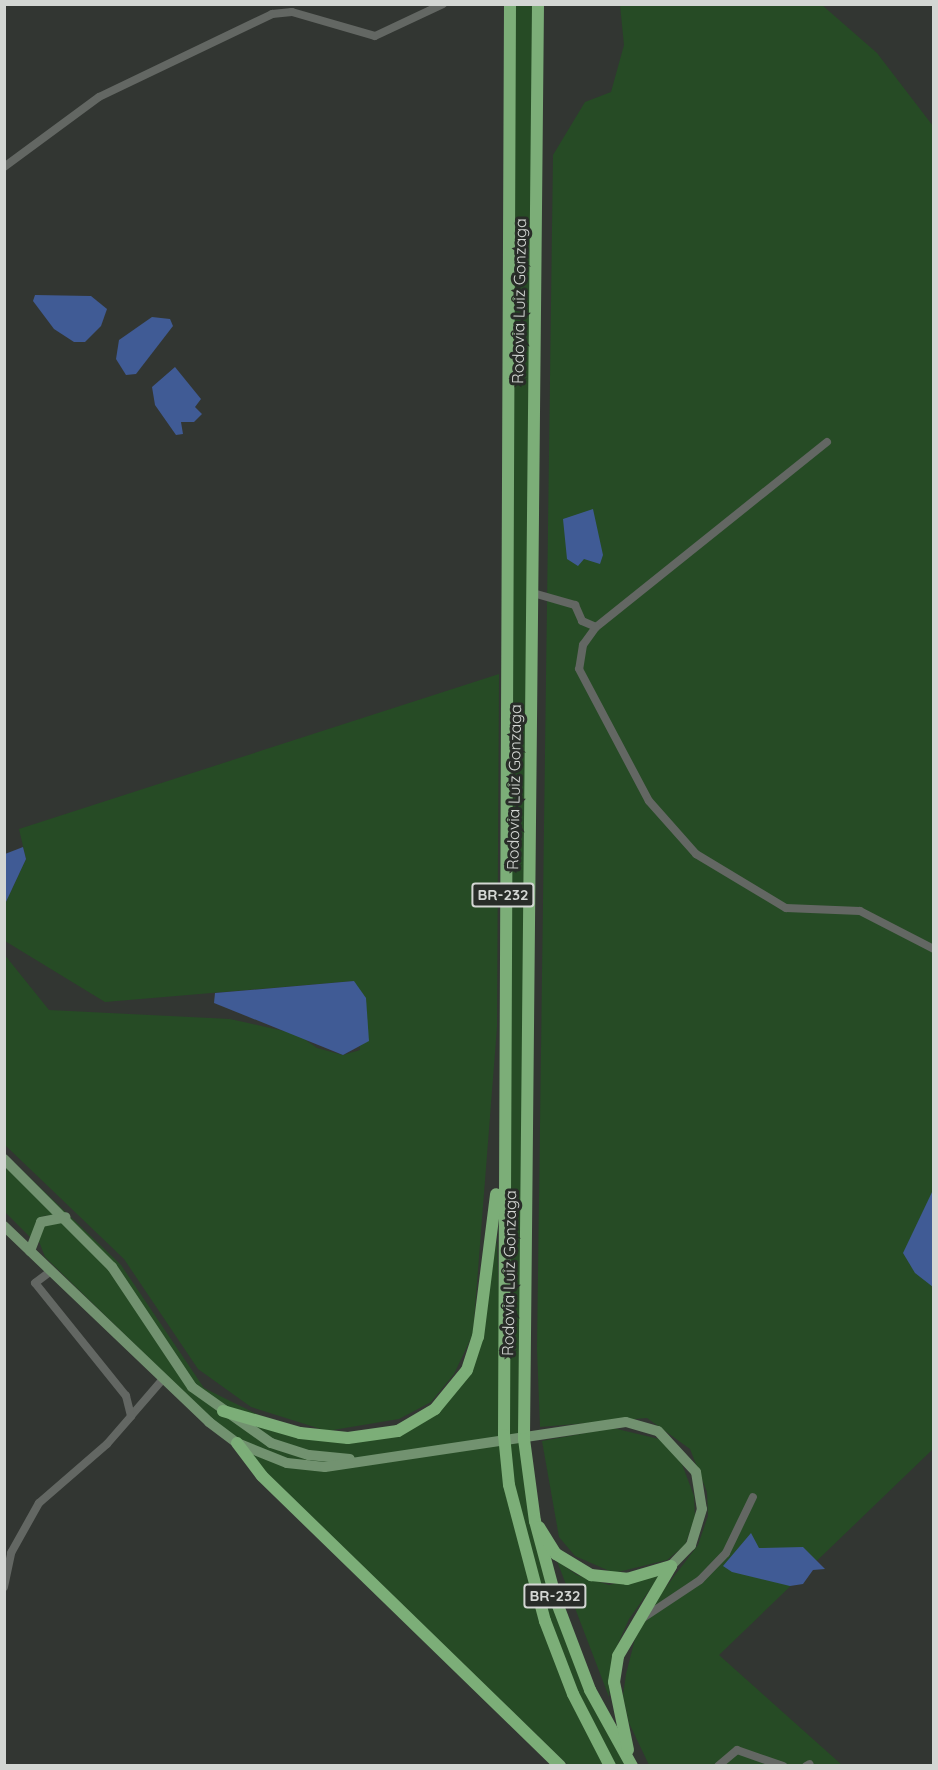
<!DOCTYPE html>
<html>
<head>
<meta charset="utf-8">
<style>
  body { margin:0 }
  #map { position:relative; width:938px; height:1770px; overflow:hidden; background:#323632; font-family:Quicksand,sans-serif }
  div>[style] { position:absolute }
  .green>* { inset:0; background:#264b25 }
  .water>* { inset:0; background:#405b95 }
  .minor>* { height:8px; margin:-4px; padding:0 4px; transform-origin:4px; border-radius:4px; background:#636763 }
  .major>* { height:10px; margin:-5px; padding:0 5px; transform-origin:5px; border-radius:5px; background:#729270 }
  .highway>* { height:12px; margin:-6px; padding:0 6px; transform-origin:6px; border-radius:6px; background:#7cae78 }
  span { translate:-50% -50%; white-space:nowrap; text-align:center; line-height:1.15; -webkit-text-stroke:6px #282c28; paint-order:stroke }
  .shield-label span { padding:2px 4px; background:#282c28; border:2px solid; border-radius:4px; -webkit-text-stroke-width:0 }
  .shield-label { font-size:15px; color:#d3d6d3; font-weight:700 }
  .street-label { font-size:16px; color:#d3d6d3 }
  .frame { position:absolute; inset:0; border:6px solid #d3d6d3; pointer-events:none }
</style>
</head>
<body>
<div id="map">
  <div class="green">
    <div style="clip-path:polygon(510px 5px,538px 5px,524px 1439px,548px 1573px,626px 1765px,568px 1765px,45px 1257px,35px 1231px,66px 1214px,43px 1216px,31px 1238px,5px 1212px,4px 1153px,121px 1265px,204px 1388px,281px 1426px,383px 1436px,453px 1394px,478px 1337px,497px 1240px,503px 1403px)"></div>
    <div style="clip-path:polygon(620px 5px,822px 5px,877px 53px,933px 126px,933px 1449px,719px 1655px,842px 1765px,649px 1765px,629px 1723px,623px 1696px,626px 1674px,635px 1639px,656px 1600px,698px 1545px,708px 1516px,707px 1492px,690px 1449px,647px 1418px,540px 1427px,537px 1349px,553px 155px,585px 102px,611px 92px,624px 45px)"></div>
    <div style="clip-path:polygon(499px 674px,497px 1027px,473px 1334px,454px 1374px,431px 1402px,399px 1419px,327px 1431px,251px 1407px,198px 1369px,124px 1259px,5px 1145px,4px 954px,49px 1010px,230px 1019px,297px 1034px,317px 1048px,343px 1055px,360px 1050px,354px 981px,105px 1002px,5px 941px,5px 904px,26px 859px,19px 829px)"></div>
    <div style="clip-path:polygon(613px 1428px,663px 1440px,679px 1456px,694px 1496px,695px 1517px,685px 1545px,667px 1560px,614px 1573px,575px 1556px,559px 1537px,542px 1441px)"></div>
    <div style="clip-path:polygon(557px 1561px,577px 1575px,609px 1585px,661px 1574px,629px 1619px,612px 1657px,609px 1697px)"></div>
  </div>
  <div class="water">
    <div style="clip-path:polygon(35px 295px,91px 296px,107px 309px,101px 326px,85px 342px,74px 342px,54px 329px,33px 301px)"></div>
    <div style="clip-path:polygon(152px 317px,170px 319px,173px 326px,136px 374px,126px 375px,116px 359px,119px 340px)"></div>
    <div style="clip-path:polygon(175px 367px,201px 399px,195px 407px,202px 414px,194px 422px,181px 422px,183px 434px,176px 435px,155px 405px,152px 387px)"></div>
    <div style="clip-path:polygon(593px 509px,603px 555px,600px 564px,584px 559px,578px 566px,567px 559px,563px 519px)"></div>
    <div style="clip-path:polygon(23px 847px,26px 859px,5px 904px,5px 854px)"></div>
    <div style="clip-path:polygon(354px 981px,366px 998px,369px 1041px,343px 1055px,214px 1003px,215px 993px)"></div>
    <div style="clip-path:polygon(933px 1190px,933px 1287px,915px 1273px,903px 1253px)"></div>
    <div style="clip-path:polygon(751px 1533px,759px 1548px,803px 1547px,825px 1569px,813px 1570px,803px 1584px,790px 1586px,732px 1572px,723px 1566px)"></div>
  </div>
  <div class="minor">
    <div style="left:4px;top:167px;width:118px;rotate:-36.4deg"></div>
    <div style="left:99px;top:97px;width:192px;rotate:-25.6deg"></div>
    <div style="left:272px;top:14px;width:20px;rotate:-6deg"></div>
    <div style="left:292px;top:12px;width:86px;rotate:16.1deg"></div>
    <div style="left:375px;top:36px;width:75px;rotate:-25.2deg"></div>
    <div style="left:827px;top:442px;width:296px;rotate:141.3deg"></div>
    <div style="left:596px;top:627px;width:22px;rotate:126deg"></div>
    <div style="left:583px;top:645px;width:24px;rotate:99deg"></div>
    <div style="left:579px;top:669px;width:149px;rotate:62.1deg"></div>
    <div style="left:649px;top:801px;width:71px;rotate:48.4deg"></div>
    <div style="left:696px;top:854px;width:105px;rotate:31deg"></div>
    <div style="left:786px;top:908px;width:74px;rotate:2.3deg"></div>
    <div style="left:860px;top:911px;width:83px;rotate:27.2deg"></div>
    <div style="left:533px;top:593px;width:44px;rotate:15.9deg"></div>
    <div style="left:575px;top:605px;width:17px;rotate:66deg"></div>
    <div style="left:582px;top:621px;width:15px;rotate:23deg"></div>
    <div style="left:131px;top:1416px;width:49px;rotate:-49.1deg"></div>
    <div style="left:4px;top:1587px;width:35px;rotate:-78deg"></div>
    <div style="left:11px;top:1553px;width:57px;rotate:-60.8deg"></div>
    <div style="left:39px;top:1503px;width:90px;rotate:-40.9deg"></div>
    <div style="left:107px;top:1444px;width:37px;rotate:-49deg"></div>
    <div style="left:131px;top:1416px;width:21px;rotate:-104deg"></div>
    <div style="left:126px;top:1396px;width:145px;rotate:-128.8deg"></div>
    <div style="left:35px;top:1283px;width:20px;rotate:-37deg"></div>
    <div style="left:640px;top:1620px;width:72px;rotate:-33.7deg"></div>
    <div style="left:700px;top:1580px;width:37px;rotate:-46deg"></div>
    <div style="left:726px;top:1553px;width:62px;rotate:-64.3deg"></div>
    <div style="left:718px;top:1766px;width:25px;rotate:-40deg"></div>
    <div style="left:737px;top:1750px;width:49px;rotate:19.2deg"></div>
    <div style="left:806px;top:1766px;width:4px;rotate:-27deg"></div>
  </div>
  <div class="major">
    <div style="left:4px;top:1159px;width:153px;rotate:45deg"></div>
    <div style="left:112px;top:1267px;width:144px;rotate:56.3deg"></div>
    <div style="left:192px;top:1387px;width:97px;rotate:35.3deg"></div>
    <div style="left:271px;top:1443px;width:40px;rotate:18deg"></div>
    <div style="left:309px;top:1455px;width:41px;rotate:5.6deg"></div>
    <div style="left:4px;top:1226px;width:284px;rotate:43.7deg"></div>
    <div style="left:209px;top:1422px;width:35px;rotate:37deg"></div>
    <div style="left:237px;top:1443px;width:54px;rotate:21.8deg"></div>
    <div style="left:287px;top:1463px;width:38px;rotate:6deg"></div>
    <div style="left:325px;top:1467px;width:304px;rotate:-8.5deg"></div>
    <div style="left:626px;top:1422px;width:33px;rotate:16deg"></div>
    <div style="left:658px;top:1431px;width:56px;rotate:47.2deg"></div>
    <div style="left:696px;top:1472px;width:37px;rotate:81deg"></div>
    <div style="left:702px;top:1509px;width:38px;rotate:107deg"></div>
    <div style="left:691px;top:1545px;width:29px;rotate:134deg"></div>
    <div style="left:30px;top:1251px;width:31px;rotate:-69deg"></div>
    <div style="left:41px;top:1222px;width:25px;rotate:-11deg"></div>
  </div>
  <div class="highway">
    <div style="left:510px;top:4px;width:1431px;rotate:90.24deg"></div>
    <div style="left:504px;top:1435px;width:50px;rotate:84.3deg"></div>
    <div style="left:509px;top:1485px;width:141px;rotate:75.2deg"></div>
    <div style="left:545px;top:1621px;width:78px;rotate:69deg"></div>
    <div style="left:573px;top:1694px;width:81px;rotate:62.8deg"></div>
    <div style="left:538px;top:4px;width:1435px;rotate:90.56deg"></div>
    <div style="left:524px;top:1439px;width:83px;rotate:82.4deg"></div>
    <div style="left:535px;top:1521px;width:85px;rotate:75deg"></div>
    <div style="left:557px;top:1603px;width:93px;rotate:69.2deg"></div>
    <div style="left:590px;top:1690px;width:87px;rotate:61.1deg"></div>
    <div style="left:223px;top:1411px;width:80px;rotate:15.9deg"></div>
    <div style="left:300px;top:1433px;width:48px;rotate:5.9deg"></div>
    <div style="left:348px;top:1438px;width:50px;rotate:-8deg"></div>
    <div style="left:398px;top:1431px;width:43px;rotate:-30.7deg"></div>
    <div style="left:435px;top:1409px;width:50px;rotate:-50.6deg"></div>
    <div style="left:467px;top:1370px;width:35px;rotate:-72deg"></div>
    <div style="left:478px;top:1337px;width:144px;rotate:-82.8deg"></div>
    <div style="left:237px;top:1443px;width:41px;rotate:52.9deg"></div>
    <div style="left:262px;top:1476px;width:416px;rotate:44.2deg"></div>
    <div style="left:539px;top:1527px;width:32px;rotate:58deg"></div>
    <div style="left:556px;top:1554px;width:41px;rotate:31deg"></div>
    <div style="left:591px;top:1575px;width:36px;rotate:6deg"></div>
    <div style="left:627px;top:1579px;width:46px;rotate:-16.5deg"></div>
    <div style="left:628px;top:1750px;width:69px;rotate:-101.6deg"></div>
    <div style="left:614px;top:1682px;width:26px;rotate:-81deg"></div>
    <div style="left:618px;top:1656px;width:104px;rotate:-59.5deg"></div>
  </div>
  <div class="shield-label">
    <span style="left:503px;top:895px">BR-232</span>
    <span style="left:555px;top:1596px">BR-232</span>
  </div>
  <div class="street-label">
    <span style="left:519px;top:301px;rotate:-89deg">Rodovia Luiz Gonzaga</span>
    <span style="left:514px;top:787px;rotate:-89deg">Rodovia Luiz Gonzaga</span>
    <span style="left:509px;top:1273px;rotate:-89deg">Rodovia Luiz Gonzaga</span>
  </div>
  <div class="frame"></div>
</div>
</body>
</html>
